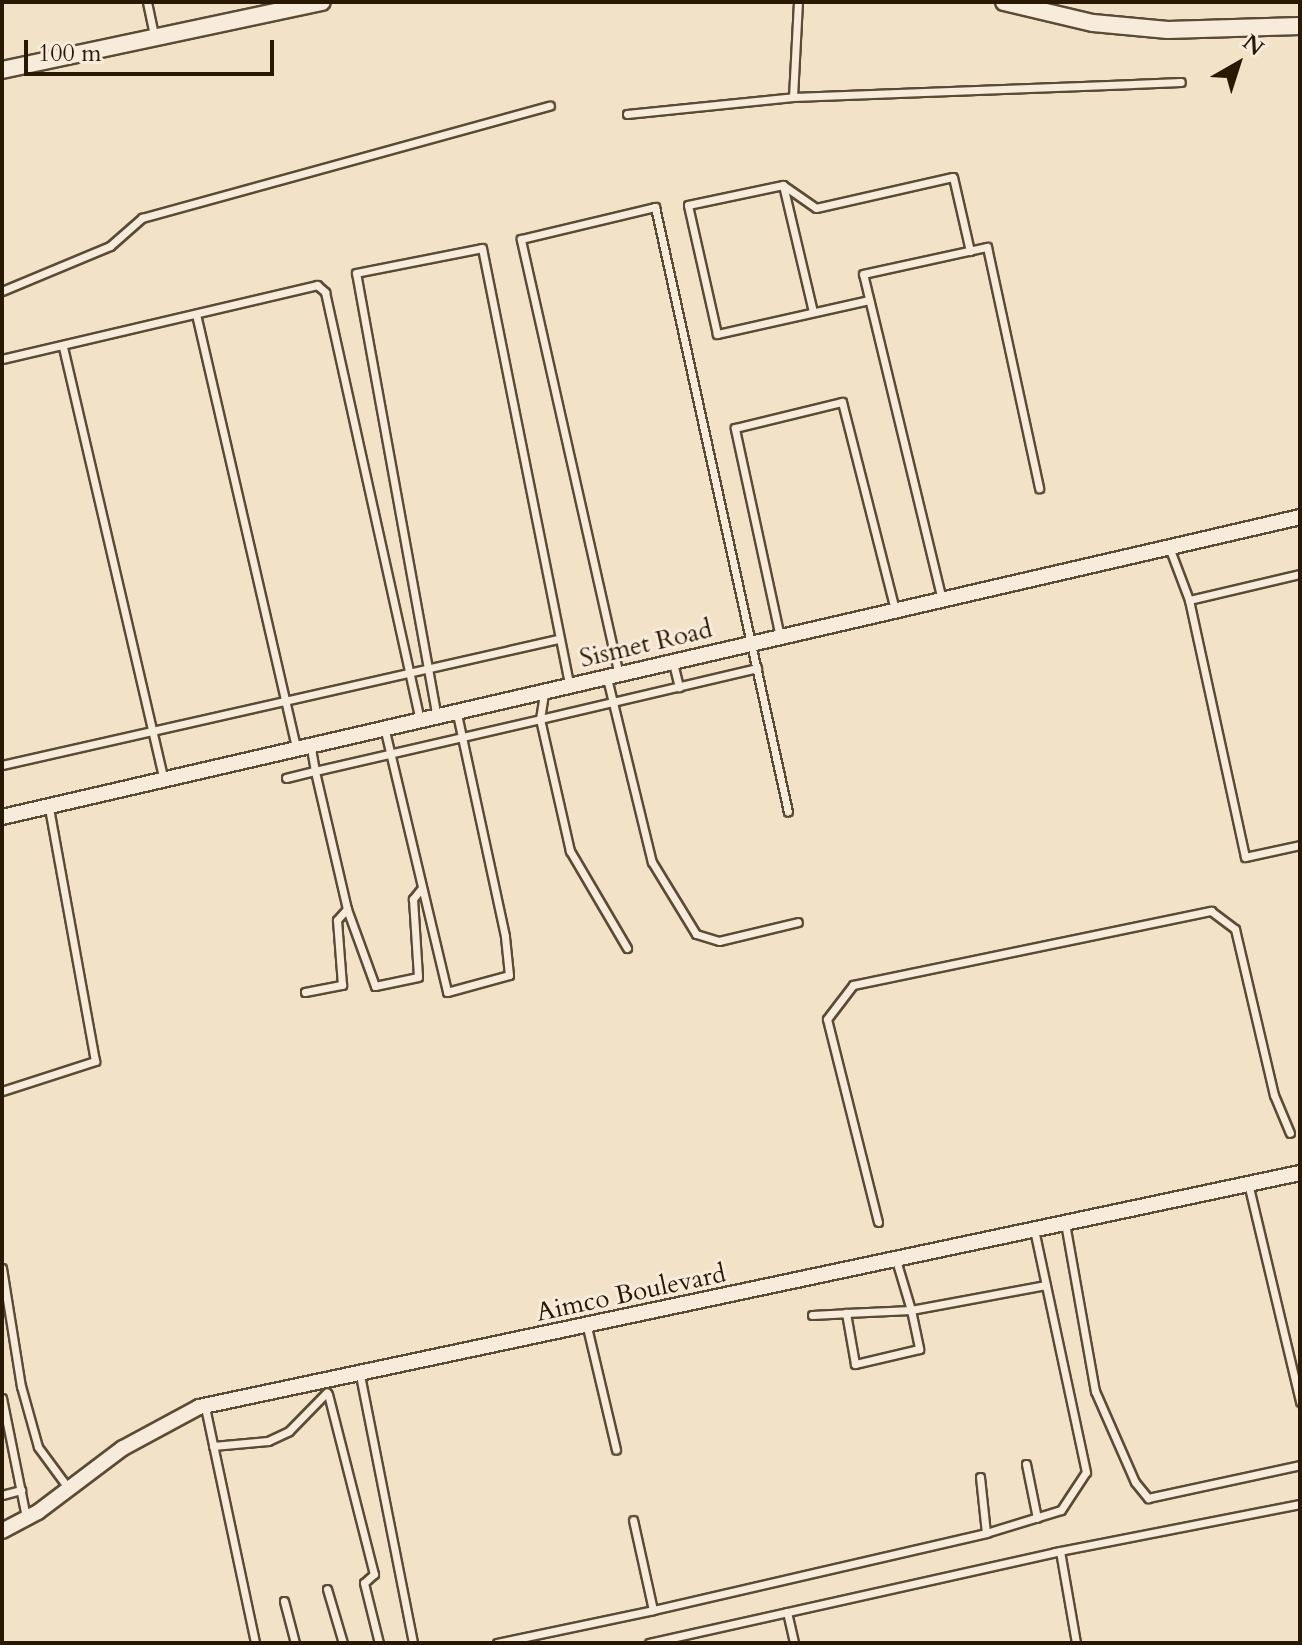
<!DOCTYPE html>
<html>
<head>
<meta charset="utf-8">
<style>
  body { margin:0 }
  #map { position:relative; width:1302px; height:1645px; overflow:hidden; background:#f2e2c8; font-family:Cardo,serif }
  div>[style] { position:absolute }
  .roads { filter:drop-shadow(2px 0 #5c4b34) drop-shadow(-2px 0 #5c4b34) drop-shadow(0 2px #5c4b34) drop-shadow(0 -2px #5c4b34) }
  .service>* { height:7px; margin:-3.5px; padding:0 3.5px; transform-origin:3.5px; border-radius:3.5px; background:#f7ecdb }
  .minor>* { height:14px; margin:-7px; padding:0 7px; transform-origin:7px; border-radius:7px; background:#f7ecdb }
  .tertiary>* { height:16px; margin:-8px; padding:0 8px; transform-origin:8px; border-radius:8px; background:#f7ecdb }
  span { translate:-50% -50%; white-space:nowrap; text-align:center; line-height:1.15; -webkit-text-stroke:6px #f7ecdb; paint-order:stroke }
  .street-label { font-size:26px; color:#2a1902 }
  .frame { position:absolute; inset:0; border:4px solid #2a1902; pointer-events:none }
  .north { position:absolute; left:1198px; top:24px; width:80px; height:80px; -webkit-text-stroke:6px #f7ecdb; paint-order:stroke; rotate:39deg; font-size:22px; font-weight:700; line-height:32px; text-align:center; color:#2a1902 }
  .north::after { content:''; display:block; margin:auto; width:28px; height:36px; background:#2a1902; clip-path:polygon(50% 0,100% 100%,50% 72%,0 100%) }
  .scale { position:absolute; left:24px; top:40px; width:250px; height:36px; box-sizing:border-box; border:4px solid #2a1902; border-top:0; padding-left:10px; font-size:24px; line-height:28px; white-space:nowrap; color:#2a1902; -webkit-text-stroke:6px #f7ecdb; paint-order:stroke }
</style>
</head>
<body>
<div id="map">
  <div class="roads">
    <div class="service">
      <div style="left:147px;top:2px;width:35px;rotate:78deg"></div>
      <div style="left:793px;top:97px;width:388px;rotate:-2.2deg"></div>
      <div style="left:627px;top:114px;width:167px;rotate:-5.8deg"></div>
      <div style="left:793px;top:97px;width:95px;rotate:-87deg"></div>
      <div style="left:783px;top:185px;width:130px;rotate:76.7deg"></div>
      <div style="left:2px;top:291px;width:117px;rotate:-22.6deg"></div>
      <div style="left:110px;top:246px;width:43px;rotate:-41.2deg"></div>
      <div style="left:142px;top:218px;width:423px;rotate:-15.4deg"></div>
      <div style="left:869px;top:300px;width:156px;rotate:167.4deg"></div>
      <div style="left:717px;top:334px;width:132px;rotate:-102.7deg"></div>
      <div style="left:688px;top:205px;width:97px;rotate:-11.9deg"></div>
      <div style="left:783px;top:185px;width:40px;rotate:34.9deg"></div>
      <div style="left:816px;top:208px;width:140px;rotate:-12.8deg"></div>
      <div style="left:953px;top:177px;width:76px;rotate:77.1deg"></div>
      <div style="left:196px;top:314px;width:445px;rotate:77deg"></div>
      <div style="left:63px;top:347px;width:446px;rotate:76.9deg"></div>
      <div style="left:2px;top:359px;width:324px;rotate:-13.2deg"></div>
      <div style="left:317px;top:285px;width:11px;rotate:41deg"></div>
      <div style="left:325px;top:292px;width:438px;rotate:77.5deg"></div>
      <div style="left:1169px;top:547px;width:57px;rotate:69.3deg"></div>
      <div style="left:1189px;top:600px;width:263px;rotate:77.7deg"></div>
      <div style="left:1245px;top:857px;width:56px;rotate:-12.3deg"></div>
      <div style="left:942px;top:600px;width:335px;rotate:-103.6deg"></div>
      <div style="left:863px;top:274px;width:127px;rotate:-12.3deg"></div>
      <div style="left:987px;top:247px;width:247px;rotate:77.8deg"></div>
      <div style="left:1189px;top:600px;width:114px;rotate:-13.2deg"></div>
      <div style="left:780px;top:637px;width:214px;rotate:-102.2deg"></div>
      <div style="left:735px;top:428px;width:110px;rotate:-13.7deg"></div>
      <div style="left:842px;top:402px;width:215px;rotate:75.7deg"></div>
      <div style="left:673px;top:663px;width:25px;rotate:76deg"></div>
      <div style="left:619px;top:675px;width:447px;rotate:-102.7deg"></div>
      <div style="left:521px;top:239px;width:138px;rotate:-13.4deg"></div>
      <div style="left:655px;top:207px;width:619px;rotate:77.6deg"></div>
      <div style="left:607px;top:678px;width:189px;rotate:76.3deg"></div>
      <div style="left:652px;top:862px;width:84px;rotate:58.6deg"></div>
      <div style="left:696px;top:934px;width:24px;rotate:17deg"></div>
      <div style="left:719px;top:941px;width:81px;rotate:-13.5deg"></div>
      <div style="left:437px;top:718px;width:452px;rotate:-100.3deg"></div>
      <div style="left:356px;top:273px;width:128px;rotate:-11.2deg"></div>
      <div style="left:482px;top:248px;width:446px;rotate:78.7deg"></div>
      <div style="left:385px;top:731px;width:268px;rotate:76.6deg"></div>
      <div style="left:447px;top:992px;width:64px;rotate:-15.3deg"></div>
      <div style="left:509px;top:975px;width:39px;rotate:-96deg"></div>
      <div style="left:505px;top:936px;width:227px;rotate:-102.2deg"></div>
      <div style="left:2px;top:765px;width:570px;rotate:-12.77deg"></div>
      <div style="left:286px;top:778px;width:30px;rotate:-14deg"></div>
      <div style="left:315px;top:771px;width:22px;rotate:-100deg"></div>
      <div style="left:421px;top:889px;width:13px;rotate:129deg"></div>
      <div style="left:413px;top:899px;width:78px;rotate:86.3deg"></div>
      <div style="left:418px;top:977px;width:44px;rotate:168.2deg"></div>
      <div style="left:375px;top:986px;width:82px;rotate:-110deg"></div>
      <div style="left:347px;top:909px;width:142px;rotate:-103.1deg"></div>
      <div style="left:315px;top:771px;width:231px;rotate:-13deg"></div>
      <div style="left:540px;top:719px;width:26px;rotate:-81deg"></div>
      <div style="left:627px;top:948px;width:113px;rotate:-120.4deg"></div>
      <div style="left:570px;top:851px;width:135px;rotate:-102.8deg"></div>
      <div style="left:540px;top:719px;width:223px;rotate:-13.2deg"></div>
      <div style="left:305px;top:992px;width:38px;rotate:-11deg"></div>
      <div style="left:342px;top:985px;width:65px;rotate:-94.4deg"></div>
      <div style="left:337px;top:920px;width:15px;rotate:-48deg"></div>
      <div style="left:2px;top:1091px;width:98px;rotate:-17.9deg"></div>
      <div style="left:95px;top:1061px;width:258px;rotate:-100.3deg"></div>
      <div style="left:1248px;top:1183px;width:225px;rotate:76.6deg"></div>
      <div style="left:878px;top:1222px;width:209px;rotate:-104.1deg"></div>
      <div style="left:827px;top:1019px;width:43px;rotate:-52.6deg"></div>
      <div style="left:853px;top:985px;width:366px;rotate:-11.7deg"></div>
      <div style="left:1211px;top:911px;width:30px;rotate:37deg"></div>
      <div style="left:1235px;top:929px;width:171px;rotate:76.8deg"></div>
      <div style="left:1274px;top:1095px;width:41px;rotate:67.2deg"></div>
      <div style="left:1065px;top:1223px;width:171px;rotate:79.9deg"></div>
      <div style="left:1095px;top:1391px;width:99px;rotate:66.3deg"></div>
      <div style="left:1135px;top:1482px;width:21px;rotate:51deg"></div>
      <div style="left:1148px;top:1498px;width:156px;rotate:-12.2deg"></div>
      <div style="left:896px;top:1260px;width:52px;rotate:73.3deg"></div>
      <div style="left:911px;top:1310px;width:137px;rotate:-10.5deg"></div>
      <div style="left:2px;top:1268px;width:120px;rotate:80.9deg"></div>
      <div style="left:21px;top:1386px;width:63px;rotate:74.4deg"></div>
      <div style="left:38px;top:1447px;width:52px;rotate:53.6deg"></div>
      <div style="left:911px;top:1310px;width:40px;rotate:78deg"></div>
      <div style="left:919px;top:1349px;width:66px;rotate:166.8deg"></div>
      <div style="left:855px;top:1364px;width:52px;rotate:-100deg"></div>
      <div style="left:846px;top:1313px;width:65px;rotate:-2.6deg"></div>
      <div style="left:812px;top:1315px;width:34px;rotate:-3deg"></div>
      <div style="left:587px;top:1327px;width:126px;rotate:76.7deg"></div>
      <div style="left:360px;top:1375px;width:273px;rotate:78.8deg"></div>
      <div style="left:328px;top:1394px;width:186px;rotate:75.7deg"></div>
      <div style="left:374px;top:1574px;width:13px;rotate:138deg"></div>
      <div style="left:364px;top:1583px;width:62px;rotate:76deg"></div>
      <div style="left:2px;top:1398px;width:121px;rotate:78.6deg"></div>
      <div style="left:205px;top:1407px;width:241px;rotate:78deg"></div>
      <div style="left:213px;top:1446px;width:55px;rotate:-5.2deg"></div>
      <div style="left:268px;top:1441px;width:23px;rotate:-25deg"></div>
      <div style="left:289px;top:1431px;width:54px;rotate:-45.7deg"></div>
      <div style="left:1026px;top:1464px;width:55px;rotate:78.5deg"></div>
      <div style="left:980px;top:1477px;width:56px;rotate:83.9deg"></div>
      <div style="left:2px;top:1495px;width:20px;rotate:-15deg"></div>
      <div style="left:1060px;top:1551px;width:93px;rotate:80.1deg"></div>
      <div style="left:327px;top:1589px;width:56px;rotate:73.5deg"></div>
      <div style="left:284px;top:1601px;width:43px;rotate:75.3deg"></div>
      <div style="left:653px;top:1610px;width:342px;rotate:-13deg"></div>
      <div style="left:986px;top:1533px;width:78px;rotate:-17deg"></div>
      <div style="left:1061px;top:1510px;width:45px;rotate:-56.7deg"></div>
      <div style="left:1086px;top:1472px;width:248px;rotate:-102.1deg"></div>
      <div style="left:787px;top:1612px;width:32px;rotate:77deg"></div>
      <div style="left:497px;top:1643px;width:159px;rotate:-11.9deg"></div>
      <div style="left:653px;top:1610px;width:92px;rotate:-102.5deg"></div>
      <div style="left:649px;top:1643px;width:416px;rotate:-12.6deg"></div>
      <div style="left:1055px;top:1552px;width:250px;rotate:-11.1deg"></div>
    </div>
    <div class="minor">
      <div style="left:2px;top:817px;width:1332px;rotate:-13.01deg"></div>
      <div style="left:2px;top:1531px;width:41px;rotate:-27.8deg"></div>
      <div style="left:38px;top:1512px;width:106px;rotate:-37deg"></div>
      <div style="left:123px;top:1448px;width:86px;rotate:-28.3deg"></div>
      <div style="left:199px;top:1407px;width:1126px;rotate:-12deg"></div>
    </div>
    <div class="tertiary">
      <div style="left:1004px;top:2px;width:91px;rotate:13.3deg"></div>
      <div style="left:1093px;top:23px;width:75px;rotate:5.3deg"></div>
      <div style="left:1168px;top:30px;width:132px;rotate:-1.7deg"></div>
      <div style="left:2px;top:70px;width:327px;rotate:-12deg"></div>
    </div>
  </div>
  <div class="street-label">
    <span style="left:646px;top:644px;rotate:-13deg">Sismet Road</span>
    <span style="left:631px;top:1293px;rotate:-12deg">Aimco Boulevard</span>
  </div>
  <div class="frame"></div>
  <div class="north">N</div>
  <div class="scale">100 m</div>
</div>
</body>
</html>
